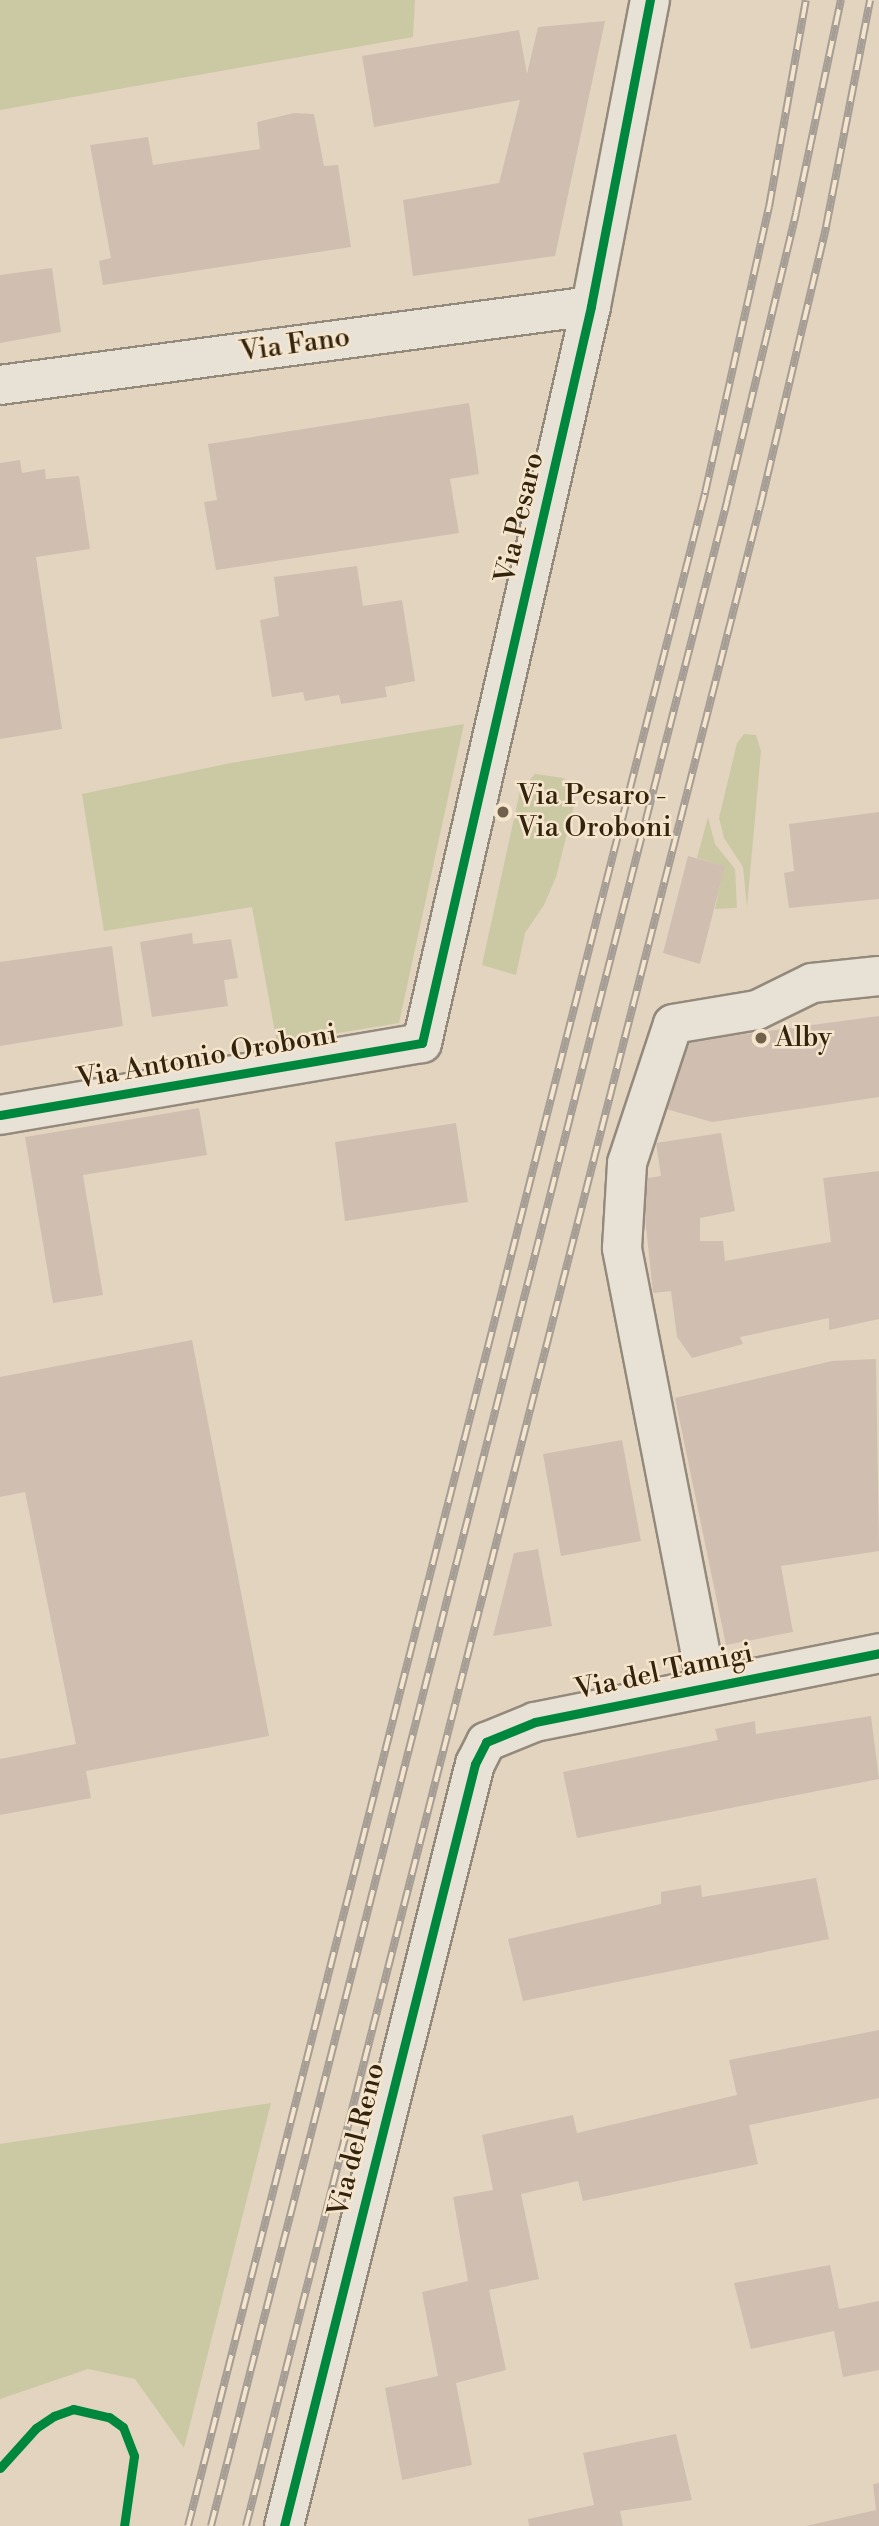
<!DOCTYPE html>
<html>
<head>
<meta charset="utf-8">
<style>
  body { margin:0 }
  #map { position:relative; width:879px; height:2526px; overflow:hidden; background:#e3d4c0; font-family:"Libre Bodoni",serif }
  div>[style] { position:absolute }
  .green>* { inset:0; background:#cbc8a4 }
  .building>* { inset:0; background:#d0beb1 }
  .roads { filter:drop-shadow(2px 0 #948a7c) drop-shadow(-2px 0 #948a7c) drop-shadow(0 2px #948a7c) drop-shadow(0 -2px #948a7c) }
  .street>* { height:38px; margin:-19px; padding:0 19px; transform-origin:19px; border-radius:19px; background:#e8e1d6 }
  .rail>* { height:8px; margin-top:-4px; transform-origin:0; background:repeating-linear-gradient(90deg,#f6e5cd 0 16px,#a69e95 0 32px); box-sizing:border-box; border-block:2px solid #a69e95 }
  .cycleway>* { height:9px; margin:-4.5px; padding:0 4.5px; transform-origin:4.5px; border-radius:4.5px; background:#00873e }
  .dots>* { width:19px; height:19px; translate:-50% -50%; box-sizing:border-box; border:4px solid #f6e5cd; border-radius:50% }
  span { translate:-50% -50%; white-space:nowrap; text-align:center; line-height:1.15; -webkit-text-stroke:5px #f6e5cd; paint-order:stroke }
  .street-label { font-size:28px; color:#33220c }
  .poi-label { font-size:28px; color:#33220c }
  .left { translate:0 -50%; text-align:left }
</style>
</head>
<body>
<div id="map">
  <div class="green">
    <div style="clip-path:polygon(0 0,415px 0,413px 37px,0 110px)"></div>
    <div style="clip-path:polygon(464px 724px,399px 1023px,277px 1043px,252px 907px,104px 931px,82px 794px,231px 763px)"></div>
    <div style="clip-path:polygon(744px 734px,756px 735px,761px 751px,747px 907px,743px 867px,724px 838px,719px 818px,737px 743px)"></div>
    <div style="clip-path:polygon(535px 774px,563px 778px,571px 785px,574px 806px,556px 877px,544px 905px,525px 933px,516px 975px,482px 965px,520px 791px)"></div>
    <div style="clip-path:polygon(708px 817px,715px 844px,735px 869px,737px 908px,715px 909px,724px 866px,697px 858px)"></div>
    <div style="clip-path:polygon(271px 2103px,184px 2448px,135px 2379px,88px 2369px,0 2399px,0 2144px)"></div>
  </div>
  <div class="building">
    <div style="clip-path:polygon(605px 21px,555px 256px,413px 276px,403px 200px,499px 183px,520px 100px,374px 127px,362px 56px,519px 30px,527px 74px,538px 27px)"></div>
    <div style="clip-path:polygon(294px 113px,314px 114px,324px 166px,338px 165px,351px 247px,103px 285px,99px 261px,111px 258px,90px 145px,148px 137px,153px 165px,260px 149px,257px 122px)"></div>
    <div style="clip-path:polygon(52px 268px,61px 332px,0 343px,0 275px)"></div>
    <div style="clip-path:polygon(469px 403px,479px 474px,450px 479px,459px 533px,216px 570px,204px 502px,217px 500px,208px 444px)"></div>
    <div style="clip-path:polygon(20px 460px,22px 473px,45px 469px,46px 479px,79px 476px,90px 549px,36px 557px,62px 729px,0 739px,0 463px)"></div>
    <div style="clip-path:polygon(357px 566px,363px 606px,402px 600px,415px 681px,385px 687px,387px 697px,341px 704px,339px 695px,305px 701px,303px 692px,272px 697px,260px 620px,279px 616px,274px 577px)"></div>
    <div style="clip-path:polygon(879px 812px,879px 899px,789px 908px,784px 873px,794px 871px,789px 824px)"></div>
    <div style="clip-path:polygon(688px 856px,725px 866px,700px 964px,663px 953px)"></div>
    <div style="clip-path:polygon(192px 933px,193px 944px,231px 939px,238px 978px,224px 980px,228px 1006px,152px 1017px,140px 942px)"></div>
    <div style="clip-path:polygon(112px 946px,123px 1026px,0 1046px,0 962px)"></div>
    <div style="clip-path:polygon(879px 1016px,879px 1097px,712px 1122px,666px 1109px,687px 1042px)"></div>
    <div style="clip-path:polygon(199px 1108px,207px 1155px,83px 1175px,103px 1295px,53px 1303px,25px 1137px)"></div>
    <div style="clip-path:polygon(456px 1123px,468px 1202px,345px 1221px,335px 1142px)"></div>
    <div style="clip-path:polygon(721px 1133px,735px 1211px,700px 1218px,700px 1241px,723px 1241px,725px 1261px,831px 1242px,823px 1178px,879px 1171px,879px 1319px,829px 1330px,829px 1318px,740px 1337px,743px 1344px,692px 1358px,677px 1337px,671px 1291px,653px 1293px,641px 1179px,661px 1176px,656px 1143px)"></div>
    <div style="clip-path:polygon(192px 1340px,269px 1736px,86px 1771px,91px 1798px,0 1815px,0 1759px,76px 1744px,25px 1492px,0 1497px,0 1377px)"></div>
    <div style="clip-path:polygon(876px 1359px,879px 1551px,781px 1566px,793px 1632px,726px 1645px,675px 1398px,832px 1361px)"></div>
    <div style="clip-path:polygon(622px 1440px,641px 1541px,561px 1556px,543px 1454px)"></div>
    <div style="clip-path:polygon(538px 1549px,552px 1626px,493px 1636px,514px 1553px)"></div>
    <div style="clip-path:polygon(871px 1716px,879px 1779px,577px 1838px,563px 1772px,718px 1740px,715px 1729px,755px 1721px,756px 1734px)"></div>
    <div style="clip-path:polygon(816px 1878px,829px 1939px,523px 2001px,508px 1939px,661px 1904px,661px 1892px,701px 1885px,702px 1897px)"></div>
    <div style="clip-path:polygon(879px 2030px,879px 2098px,749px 2125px,758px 2164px,583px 2201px,578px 2181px,521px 2194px,539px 2279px,489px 2290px,506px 2370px,456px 2383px,472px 2465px,402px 2480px,385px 2388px,438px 2376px,422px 2292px,468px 2281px,453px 2197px,493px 2190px,482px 2135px,573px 2115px,577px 2133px,737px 2095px,729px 2060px)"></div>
    <div style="clip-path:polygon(830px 2265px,839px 2309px,879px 2301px,879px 2370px,843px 2377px,834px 2331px,751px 2349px,734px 2283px)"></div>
    <div style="clip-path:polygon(676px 2434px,692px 2500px,620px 2511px,623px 2526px,529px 2526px,528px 2519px,594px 2505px,583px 2453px)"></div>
    <div style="clip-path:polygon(879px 2483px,879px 2526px,806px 2526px,876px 2510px,873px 2484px)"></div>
  </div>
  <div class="roads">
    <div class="street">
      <div style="left:0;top:385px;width:596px;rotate:-7.61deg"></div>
      <div style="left:0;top:1115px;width:428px;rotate:-9.7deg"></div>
      <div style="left:422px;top:1043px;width:756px;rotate:-77.08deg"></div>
      <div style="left:591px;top:306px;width:312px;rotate:-79.1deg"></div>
      <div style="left:707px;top:1686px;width:446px;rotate:-101deg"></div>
      <div style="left:622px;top:1248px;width:85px;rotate:-86.6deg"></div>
      <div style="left:627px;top:1163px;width:146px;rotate:-71.7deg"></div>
      <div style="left:673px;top:1024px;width:85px;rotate:-9.5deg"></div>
      <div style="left:757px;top:1010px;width:61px;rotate:-26.1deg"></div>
      <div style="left:812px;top:983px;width:67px;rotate:-6deg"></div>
      <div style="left:284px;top:2526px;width:786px;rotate:-75.93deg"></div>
      <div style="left:475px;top:1764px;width:25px;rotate:-63deg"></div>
      <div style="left:486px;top:1742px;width:53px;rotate:-22.2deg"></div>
      <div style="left:535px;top:1722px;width:351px;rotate:-11.3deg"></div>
    </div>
  </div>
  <div class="rail">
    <div style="left:188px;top:2526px;width:2098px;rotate:-75.73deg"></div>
    <div style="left:705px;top:493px;width:293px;rotate:-77.4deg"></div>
    <div style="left:769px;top:207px;width:210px;rotate:-79.9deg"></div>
    <div style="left:211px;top:2526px;width:2090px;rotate:-75.7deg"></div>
    <div style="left:727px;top:501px;width:296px;rotate:-76.5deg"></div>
    <div style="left:796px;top:213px;width:218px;rotate:-78.1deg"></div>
    <div style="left:246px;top:2526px;width:2083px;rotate:-75.72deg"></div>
    <div style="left:760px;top:507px;width:288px;rotate:-76.7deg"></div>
    <div style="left:826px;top:227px;width:231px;rotate:-79deg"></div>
  </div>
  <div class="cycleway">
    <div style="left:0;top:1115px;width:428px;rotate:-9.7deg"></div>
    <div style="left:422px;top:1043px;width:756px;rotate:-77.08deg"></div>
    <div style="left:591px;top:306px;width:312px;rotate:-79.1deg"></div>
    <div style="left:0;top:2468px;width:54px;rotate:-48deg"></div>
    <div style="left:36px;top:2428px;width:22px;rotate:-34deg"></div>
    <div style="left:54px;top:2416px;width:20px;rotate:-20deg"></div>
    <div style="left:73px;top:2409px;width:37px;rotate:13deg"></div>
    <div style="left:109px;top:2417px;width:17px;rotate:36deg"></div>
    <div style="left:123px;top:2427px;width:31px;rotate:69deg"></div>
    <div style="left:134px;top:2456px;width:71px;rotate:98.1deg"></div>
    <div style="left:284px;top:2526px;width:786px;rotate:-75.93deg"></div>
    <div style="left:475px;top:1764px;width:25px;rotate:-63deg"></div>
    <div style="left:486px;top:1742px;width:53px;rotate:-22.2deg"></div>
    <div style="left:535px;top:1722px;width:351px;rotate:-11.3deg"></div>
  </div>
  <div class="dots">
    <div style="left:503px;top:812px;background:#71604b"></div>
    <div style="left:761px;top:1038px;background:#71604b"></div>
  </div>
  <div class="street-label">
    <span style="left:295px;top:345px;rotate:-8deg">Via Fano</span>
    <span style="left:520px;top:518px;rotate:-77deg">Via Pesaro</span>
    <span style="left:207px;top:1057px;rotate:-10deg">Via Antonio Oroboni</span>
    <span style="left:664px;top:1672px;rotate:-12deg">Via del Tamigi</span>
    <span style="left:357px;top:2140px;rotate:-76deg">Via del Reno</span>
  </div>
  <div class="poi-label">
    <span class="left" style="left:517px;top:812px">Via Pesaro -<br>Via Oroboni</span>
    <span class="left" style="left:775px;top:1038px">Alby</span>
  </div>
</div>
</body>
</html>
